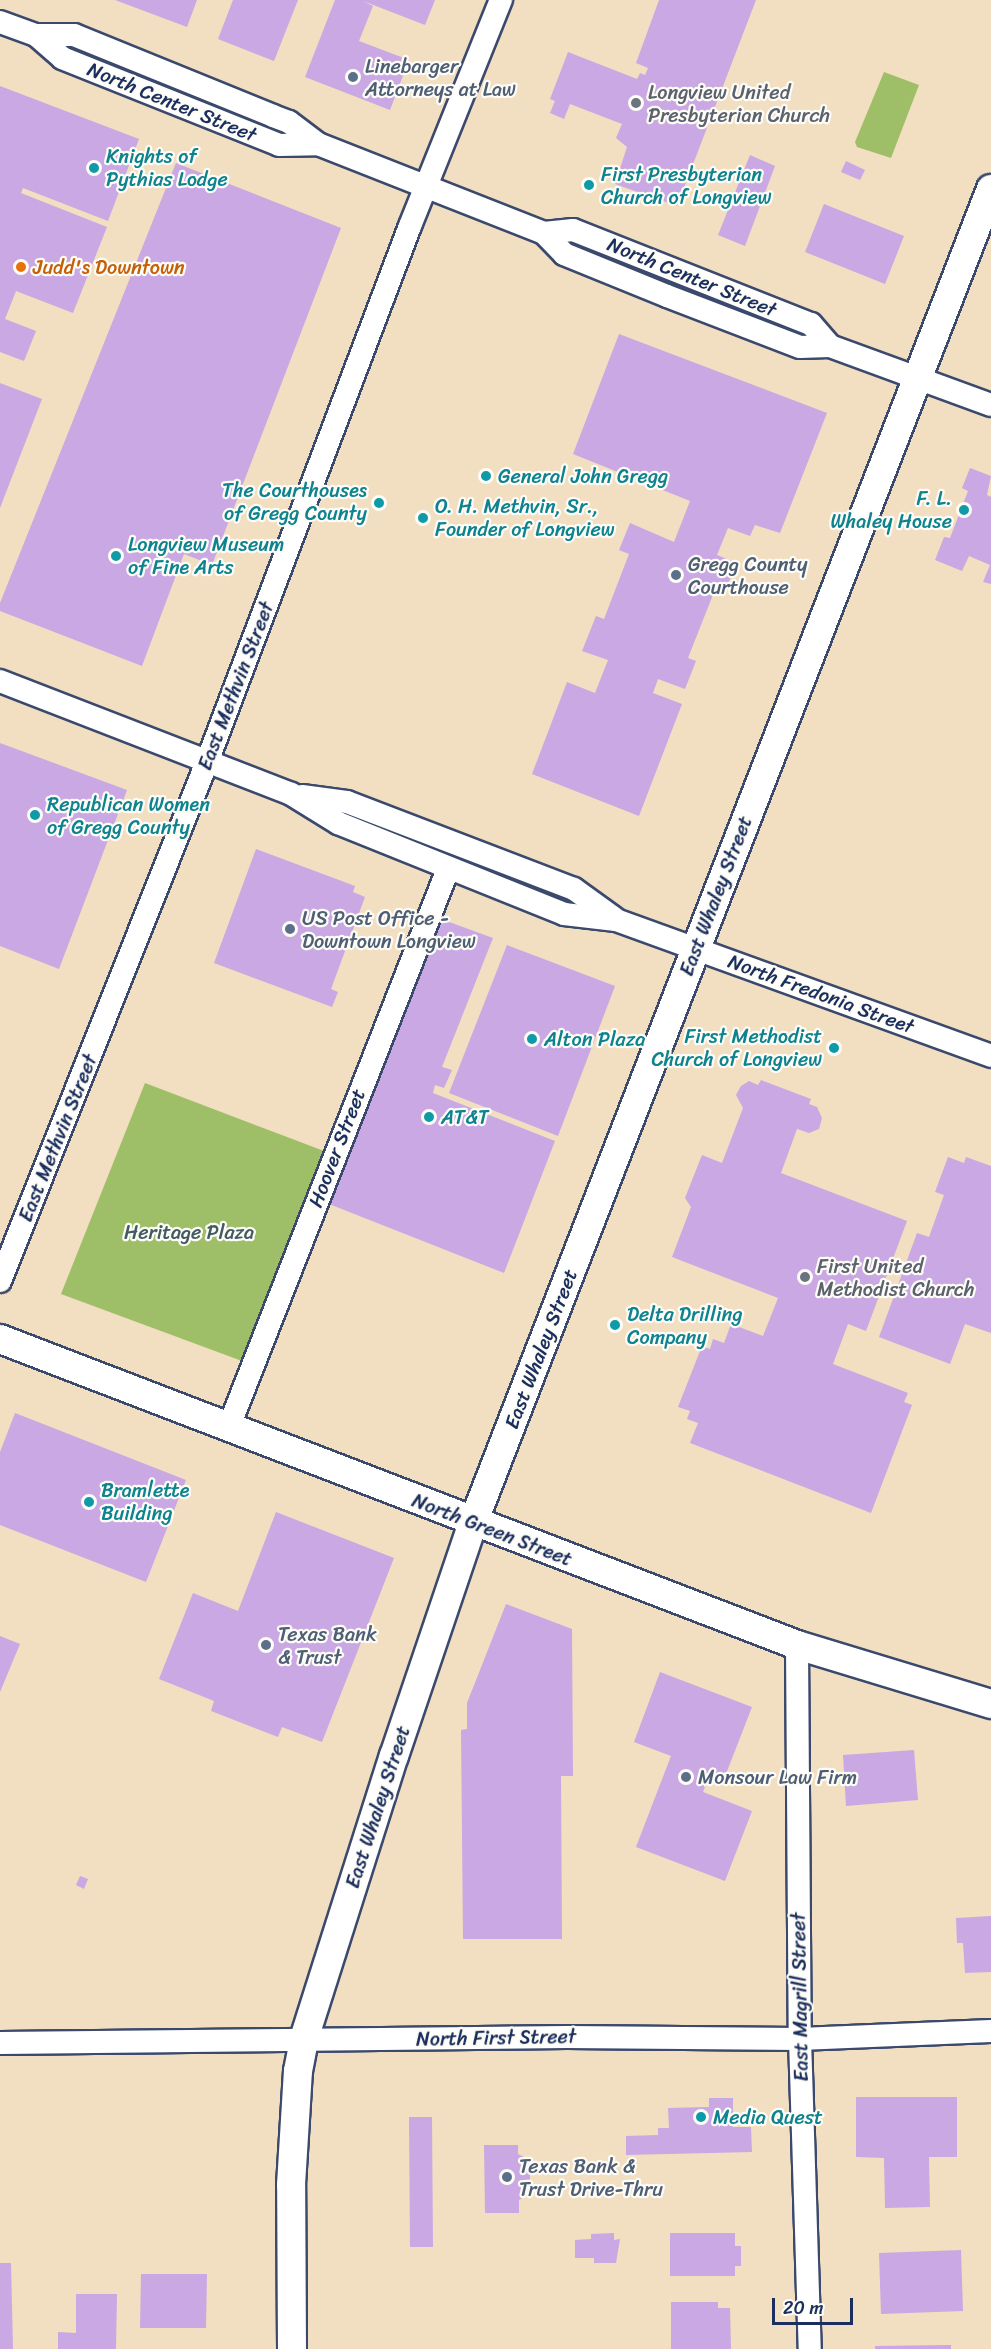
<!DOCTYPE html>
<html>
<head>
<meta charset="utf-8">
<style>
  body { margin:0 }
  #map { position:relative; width:991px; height:2349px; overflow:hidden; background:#f2dec0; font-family:Sriracha,sans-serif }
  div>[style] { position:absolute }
  .green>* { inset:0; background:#9ebf68 }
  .building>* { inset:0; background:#c9a8e4 }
  .roads { filter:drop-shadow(2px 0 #3b496d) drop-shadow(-2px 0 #3b496d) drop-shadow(0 2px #3b496d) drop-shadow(0 -2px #3b496d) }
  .minor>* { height:22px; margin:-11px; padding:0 11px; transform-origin:11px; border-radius:11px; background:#fff }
  .tertiary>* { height:28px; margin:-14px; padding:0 14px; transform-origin:14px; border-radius:14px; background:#fff }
  .dots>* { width:16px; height:16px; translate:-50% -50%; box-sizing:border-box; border:3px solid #fdfcf7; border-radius:50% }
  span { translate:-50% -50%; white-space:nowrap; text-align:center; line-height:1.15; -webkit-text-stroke:4.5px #fdfcf7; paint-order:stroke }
  .service-label { font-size:20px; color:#4e5e75 }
  .left { translate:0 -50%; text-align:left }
  .worship-label { font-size:20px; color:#5b616d }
  .street-label { font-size:20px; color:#1b2f5e }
  .culture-label { font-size:20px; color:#0d838f }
  .right { translate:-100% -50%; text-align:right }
  .food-label { font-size:20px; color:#c56008 }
  .park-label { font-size:20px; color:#425a61 }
  .scale { position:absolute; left:772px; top:2298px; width:81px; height:27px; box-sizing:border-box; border:3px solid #1b2f5e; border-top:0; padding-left:8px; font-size:18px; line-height:21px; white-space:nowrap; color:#1b2f5e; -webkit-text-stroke:4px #fdfcf7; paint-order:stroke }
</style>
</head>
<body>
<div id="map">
  <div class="green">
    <div style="clip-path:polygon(884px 72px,919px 85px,891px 158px,857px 147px,855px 142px)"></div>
    <div style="clip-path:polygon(145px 1083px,324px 1151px,242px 1361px,61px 1294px)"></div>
  </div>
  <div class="building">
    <div style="clip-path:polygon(115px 0,197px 0,187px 27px)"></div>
    <div style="clip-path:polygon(233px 0,298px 0,274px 61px,218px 39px)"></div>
    <div style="clip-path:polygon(335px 0,435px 0,425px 25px,363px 1px,373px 6px,359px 41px,409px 60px,390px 110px,305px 77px)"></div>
    <div style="clip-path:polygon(659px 0,756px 0,677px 206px,615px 184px,627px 147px,616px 138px,622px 124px,570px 104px,564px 119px,550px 113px,555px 101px,550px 99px,568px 52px,637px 79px,640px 73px,645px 75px,648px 68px,636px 63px)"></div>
    <div style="clip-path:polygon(0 86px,139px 139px,108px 221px,23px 188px,21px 193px,107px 227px,73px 313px,16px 291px,5px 319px,36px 331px,24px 361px,0 352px)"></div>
    <div style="clip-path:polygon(750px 155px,775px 166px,745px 246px,718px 235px)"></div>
    <div style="clip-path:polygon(846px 161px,865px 170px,860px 180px,841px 172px)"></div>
    <div style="clip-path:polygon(176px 163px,341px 228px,212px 565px,184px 554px,142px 666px,0 611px,0 603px)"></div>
    <div style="clip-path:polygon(824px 204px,904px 236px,885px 284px,805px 252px)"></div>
    <div style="clip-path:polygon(619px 334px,827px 413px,780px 533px,755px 525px,750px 536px,728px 528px,717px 555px,737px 563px,725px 591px,716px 587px,688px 658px,696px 661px,685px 689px,658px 679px,653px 693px,682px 704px,639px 816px,532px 774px,567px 682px,595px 693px,608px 660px,582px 651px,596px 616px,604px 619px,629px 554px,619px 550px,630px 523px,674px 542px,690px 501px,573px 454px)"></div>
    <div style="clip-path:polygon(0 383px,42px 399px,0 508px)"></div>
    <div style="clip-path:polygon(970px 468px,991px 476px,987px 495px,991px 497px,991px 584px,983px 582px,990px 565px,969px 556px,962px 571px,935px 560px,944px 537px,950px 538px,968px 491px,962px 488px)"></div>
    <div style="clip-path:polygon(0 743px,127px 790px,59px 969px,0 946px)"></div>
    <div style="clip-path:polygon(256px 849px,355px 886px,353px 892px,365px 897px,331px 989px,338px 992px,332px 1007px,214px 963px)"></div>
    <div style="clip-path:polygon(441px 919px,493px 938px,442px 1067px,452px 1070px,444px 1088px,435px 1085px,433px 1093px,555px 1141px,504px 1273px,329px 1204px)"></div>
    <div style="clip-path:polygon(507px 945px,615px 986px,558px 1136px,449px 1093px)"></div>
    <div style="clip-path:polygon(761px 1080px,811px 1099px,809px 1104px,817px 1107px,822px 1118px,819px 1129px,809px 1133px,797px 1129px,781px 1173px,907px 1221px,866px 1331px,848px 1324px,833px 1364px,908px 1393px,904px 1402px,912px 1405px,871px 1513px,690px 1443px,698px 1423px,687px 1419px,690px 1411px,678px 1407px,702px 1346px,710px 1349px,713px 1339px,724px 1343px,731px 1324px,763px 1336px,778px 1298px,672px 1257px,691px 1207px,685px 1198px,702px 1155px,722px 1163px,743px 1108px,736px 1095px,741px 1086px,749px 1081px,758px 1085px)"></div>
    <div style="clip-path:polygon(948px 1157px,964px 1163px,966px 1157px,991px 1166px,991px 1333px,965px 1324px,950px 1364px,879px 1337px,917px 1233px,929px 1237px,944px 1195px,935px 1192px)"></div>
    <div style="clip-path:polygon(15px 1413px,186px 1480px,146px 1582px,0 1525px,0 1452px)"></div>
    <div style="clip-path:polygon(276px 1512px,394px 1558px,322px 1742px,282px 1727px,278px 1737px,211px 1711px,214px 1701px,159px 1679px,193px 1593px,238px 1611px)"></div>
    <div style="clip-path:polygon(506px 1604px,572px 1629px,573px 1776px,561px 1776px,562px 1939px,463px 1939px,461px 1730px,467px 1729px,467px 1703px)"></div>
    <div style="clip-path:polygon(0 1636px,20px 1644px,0 1692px)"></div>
    <div style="clip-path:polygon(660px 1672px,752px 1707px,724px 1779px,710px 1774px,703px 1792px,752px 1811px,725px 1881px,636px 1847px,671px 1756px,634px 1742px)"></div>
    <div style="clip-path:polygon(914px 1750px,918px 1800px,846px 1806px,843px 1755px)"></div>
    <div style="clip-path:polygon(80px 1876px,88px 1879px,84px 1889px,76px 1885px)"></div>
    <div style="clip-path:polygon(991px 1916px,991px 1972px,965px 1973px,963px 1943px,957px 1943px,956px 1918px)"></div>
    <div style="clip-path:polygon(856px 2097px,957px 2097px,957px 2157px,929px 2157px,930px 2207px,885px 2208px,884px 2158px,856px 2157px)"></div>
    <div style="clip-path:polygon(709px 2098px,733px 2098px,733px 2127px,751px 2127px,752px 2152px,626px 2155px,626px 2136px,658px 2135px,658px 2128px,669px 2128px,668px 2108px,709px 2107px)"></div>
    <div style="clip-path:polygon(409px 2117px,432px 2117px,433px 2247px,410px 2247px)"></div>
    <div style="clip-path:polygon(484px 2145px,518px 2145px,518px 2154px,530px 2160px,530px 2194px,519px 2200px,519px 2213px,485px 2213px)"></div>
    <div style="clip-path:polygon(614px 2233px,614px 2240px,620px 2239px,616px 2263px,594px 2263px,594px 2258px,575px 2258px,575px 2240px,591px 2239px,591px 2234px)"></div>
    <div style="clip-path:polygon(670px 2233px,735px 2233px,735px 2246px,741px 2246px,741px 2266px,735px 2266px,735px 2276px,670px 2276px)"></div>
    <div style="clip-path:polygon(961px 2250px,963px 2311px,881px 2314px,879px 2253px)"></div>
    <div style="clip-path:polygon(0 2263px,11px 2263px,13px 2349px,0 2349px)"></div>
    <div style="clip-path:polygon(141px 2274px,207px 2274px,206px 2328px,140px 2328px)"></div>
    <div style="clip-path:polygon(76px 2294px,117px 2294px,116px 2349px,58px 2349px,58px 2332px,76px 2333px)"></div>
    <div style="clip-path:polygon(671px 2302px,718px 2302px,718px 2308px,730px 2308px,731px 2349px,671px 2349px)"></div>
    <div style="clip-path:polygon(951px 2345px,951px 2349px,875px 2349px,875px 2346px)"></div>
  </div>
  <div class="roads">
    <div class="minor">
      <div style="left:0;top:22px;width:38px;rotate:20deg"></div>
      <div style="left:36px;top:35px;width:38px"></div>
      <div style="left:74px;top:35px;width:215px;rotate:22.1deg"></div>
      <div style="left:273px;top:116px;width:17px;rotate:21deg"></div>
      <div style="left:289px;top:122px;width:36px;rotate:37deg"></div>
      <div style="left:318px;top:144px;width:243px;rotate:21.5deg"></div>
      <div style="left:544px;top:233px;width:29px;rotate:46deg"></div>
      <div style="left:564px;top:254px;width:111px;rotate:22.2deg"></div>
      <div style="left:667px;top:296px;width:142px;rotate:21deg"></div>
      <div style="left:800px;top:347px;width:30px;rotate:-2deg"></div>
      <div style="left:830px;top:346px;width:171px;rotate:20.1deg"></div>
      <div style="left:36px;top:35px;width:35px;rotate:41deg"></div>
      <div style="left:62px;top:58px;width:234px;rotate:21.8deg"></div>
      <div style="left:279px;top:145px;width:39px;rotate:-1deg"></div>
      <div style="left:544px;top:233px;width:29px;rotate:-6deg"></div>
      <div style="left:573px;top:230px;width:256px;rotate:21.6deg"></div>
      <div style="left:811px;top:324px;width:29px;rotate:49deg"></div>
      <div style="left:0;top:681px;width:312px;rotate:21.2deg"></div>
      <div style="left:291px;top:794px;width:55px;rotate:31.7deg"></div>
      <div style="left:338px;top:823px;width:244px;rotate:21.9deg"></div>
      <div style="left:564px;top:914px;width:52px;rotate:6.6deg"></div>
      <div style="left:616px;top:920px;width:399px;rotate:19.9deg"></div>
      <div style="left:302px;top:796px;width:45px;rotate:7.6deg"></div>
      <div style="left:347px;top:802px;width:243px;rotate:21deg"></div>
      <div style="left:574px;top:889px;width:49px;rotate:35.9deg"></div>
      <div style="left:0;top:1281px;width:559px;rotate:-68.26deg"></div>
      <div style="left:207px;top:762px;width:573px;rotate:-69.26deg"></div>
      <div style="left:410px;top:226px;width:244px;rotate:-68.1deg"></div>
      <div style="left:228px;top:1429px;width:602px;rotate:-68.55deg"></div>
      <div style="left:797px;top:1645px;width:394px;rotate:89.6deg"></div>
      <div style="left:800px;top:2039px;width:310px;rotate:88.2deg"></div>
      <div style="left:0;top:2043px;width:567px;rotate:-0.61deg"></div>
      <div style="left:567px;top:2037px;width:233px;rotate:0.5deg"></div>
      <div style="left:800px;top:2039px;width:191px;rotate:-2.4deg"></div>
    </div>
    <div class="tertiary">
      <div style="left:0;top:1339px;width:854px;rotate:21deg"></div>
      <div style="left:797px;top:1645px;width:203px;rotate:16.9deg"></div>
      <div style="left:292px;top:2349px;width:164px;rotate:-90.3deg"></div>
      <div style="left:291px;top:2185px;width:114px;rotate:-86.5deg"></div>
      <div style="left:298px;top:2071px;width:33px;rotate:-79deg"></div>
      <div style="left:304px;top:2039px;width:297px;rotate:-72.4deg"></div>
      <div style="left:394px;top:1756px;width:246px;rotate:-71.3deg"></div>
      <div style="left:473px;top:1523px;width:1431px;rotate:-68.78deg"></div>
    </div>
  </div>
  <div class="dots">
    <div style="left:353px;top:77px;background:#5c6f8a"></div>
    <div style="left:636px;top:103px;background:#6b7280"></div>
    <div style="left:94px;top:168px;background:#0f9aa8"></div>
    <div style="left:589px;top:185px;background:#0f9aa8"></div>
    <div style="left:21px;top:267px;background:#e8710a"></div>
    <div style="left:486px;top:476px;background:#0f9aa8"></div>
    <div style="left:379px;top:503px;background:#0f9aa8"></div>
    <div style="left:964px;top:510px;background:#0f9aa8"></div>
    <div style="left:423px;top:518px;background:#0f9aa8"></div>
    <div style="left:116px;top:556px;background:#0f9aa8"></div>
    <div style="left:676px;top:575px;background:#5c6f8a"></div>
    <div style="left:35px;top:815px;background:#0f9aa8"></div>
    <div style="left:290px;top:929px;background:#5c6f8a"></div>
    <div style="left:532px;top:1039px;background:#0f9aa8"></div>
    <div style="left:834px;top:1048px;background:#0f9aa8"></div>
    <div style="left:429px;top:1117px;background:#0f9aa8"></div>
    <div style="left:805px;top:1277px;background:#6b7280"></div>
    <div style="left:615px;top:1325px;background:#0f9aa8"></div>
    <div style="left:89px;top:1502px;background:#0f9aa8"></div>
    <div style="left:266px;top:1645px;background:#5c6f8a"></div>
    <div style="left:686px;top:1777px;background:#5c6f8a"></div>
    <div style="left:701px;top:2117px;background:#0f9aa8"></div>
    <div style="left:507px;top:2177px;background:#5c6f8a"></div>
  </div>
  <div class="service-label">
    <span class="left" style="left:365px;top:78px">Linebarger<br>Attorneys at Law</span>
    <span class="left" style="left:688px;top:576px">Gregg County<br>Courthouse</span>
    <span class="left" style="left:302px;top:930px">US Post Office -<br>Downtown Longview</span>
    <span class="left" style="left:278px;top:1646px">Texas Bank<br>&amp; Trust</span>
    <span class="left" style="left:698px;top:1777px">Monsour Law Firm</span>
    <span class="left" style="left:519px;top:2178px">Texas Bank &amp;<br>Trust Drive-Thru</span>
  </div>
  <div class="worship-label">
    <span class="left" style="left:648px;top:104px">Longview United<br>Presbyterian Church</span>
    <span class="left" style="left:817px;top:1278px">First United<br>Methodist Church</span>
  </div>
  <div class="street-label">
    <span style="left:172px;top:102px;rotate:22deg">North Center Street</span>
    <span style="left:692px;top:277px;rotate:22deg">North Center Street</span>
    <span style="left:236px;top:686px;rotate:-69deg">East Methvin Street</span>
    <span style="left:716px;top:896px;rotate:-69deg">East Whaley Street</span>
    <span style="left:821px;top:994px;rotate:20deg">North Fredonia Street</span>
    <span style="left:58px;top:1138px;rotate:-68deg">East Methvin Street</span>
    <span style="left:337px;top:1148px;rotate:-69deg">Hoover Street</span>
    <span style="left:541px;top:1349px;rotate:-69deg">East Whaley Street</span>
    <span style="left:492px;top:1530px;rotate:21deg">North Green Street</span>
    <span style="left:378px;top:1807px;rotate:-72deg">East Whaley Street</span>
    <span style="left:800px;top:1997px;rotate:-91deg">East Magrill Street</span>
    <span style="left:496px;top:2038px;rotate:-1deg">North First Street</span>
  </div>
  <div class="culture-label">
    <span class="left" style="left:106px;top:168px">Knights of<br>Pythias Lodge</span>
    <span class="left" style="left:601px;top:186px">First Presbyterian<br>Church of Longview</span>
    <span class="left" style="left:498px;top:476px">General John Gregg</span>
    <span class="right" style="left:367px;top:502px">The Courthouses<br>of Gregg County</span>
    <span class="right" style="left:952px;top:510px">F. L.<br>Whaley House</span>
    <span class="left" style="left:435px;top:518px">O. H. Methvin, Sr.,<br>Founder of Longview</span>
    <span class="left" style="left:128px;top:556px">Longview Museum<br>of Fine Arts</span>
    <span class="left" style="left:47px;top:816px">Republican Women<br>of Gregg County</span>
    <span class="right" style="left:822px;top:1048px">First Methodist<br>Church of Longview</span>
    <span class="left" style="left:544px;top:1039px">Alton Plaza</span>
    <span class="left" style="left:441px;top:1117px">AT&amp;T</span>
    <span class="left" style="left:627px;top:1326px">Delta Drilling<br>Company</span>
    <span class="left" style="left:101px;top:1502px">Bramlette<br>Building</span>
    <span class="left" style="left:713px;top:2117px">Media Quest</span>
  </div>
  <div class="food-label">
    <span class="left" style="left:33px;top:267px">Judd's Downtown</span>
  </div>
  <div class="park-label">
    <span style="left:189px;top:1232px">Heritage Plaza</span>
  </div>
  <div class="scale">20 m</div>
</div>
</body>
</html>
